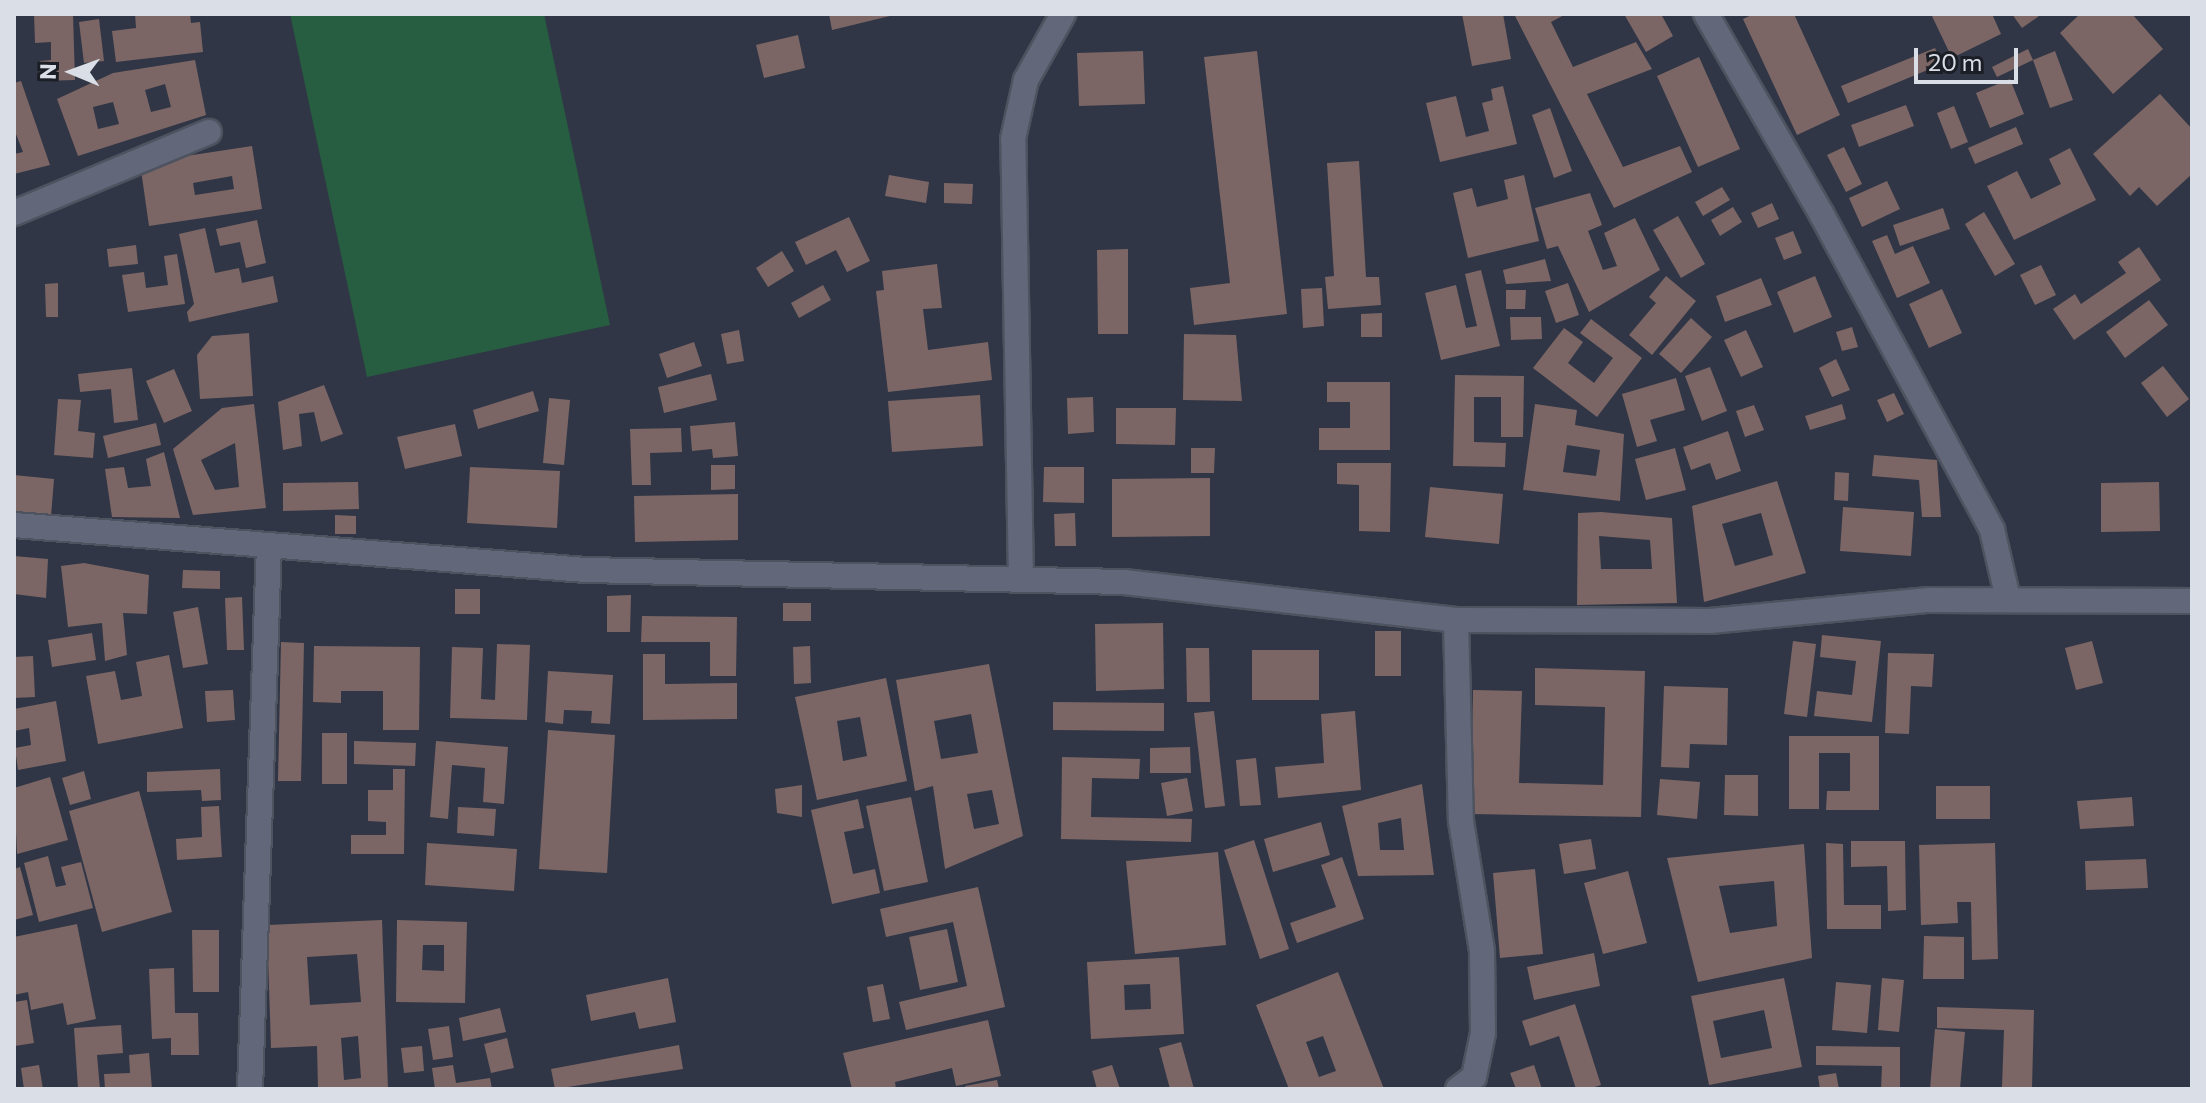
<!DOCTYPE html>
<html>
<head>
<meta charset="utf-8">
<style>
  body { margin:0 }
  #map { position:relative; width:2206px; height:1103px; overflow:hidden; background:#303645; font-family:Commissioner,sans-serif }
  div>[style] { position:absolute }
  .green>* { inset:0; background:#275d40 }
  .building>* { inset:0; background:#7b6665 }
  .roads { filter:drop-shadow(2px 0 #4e5360) drop-shadow(-2px 0 #4e5360) drop-shadow(0 2px #4e5360) drop-shadow(0 -2px #4e5360) }
  .street>* { height:24px; margin:-12px; padding:0 12px; transform-origin:12px; border-radius:12px; background:#626879 }
  span { translate:-50% -50%; white-space:nowrap; text-align:center; line-height:1.15; -webkit-text-stroke:8px #1b1e24; paint-order:stroke }
  .frame { position:absolute; inset:0; border:16px solid #dadee7; pointer-events:none }
  .north { position:absolute; left:32px; top:32px; width:80px; height:80px; -webkit-text-stroke:6px #1b1e24; paint-order:stroke; rotate:271deg; font-size:22px; font-weight:700; line-height:32px; text-align:center; color:#dadee7 }
  .north::after { content:''; display:block; margin:auto; width:28px; height:36px; background:#dadee7; clip-path:polygon(50% 0,100% 100%,50% 72%,0 100%) }
  .scale { position:absolute; left:1914px; top:48px; width:104px; height:36px; box-sizing:border-box; border:4px solid #dadee7; border-top:0; padding-left:10px; font-size:24px; line-height:28px; white-space:nowrap; color:#dadee7; -webkit-text-stroke:6px #1b1e24; paint-order:stroke }
</style>
</head>
<body>
<div id="map">
  <div class="green">
    <div style="clip-path:polygon(290px 14px,544px 14px,610px 325px,367px 377px)"></div>
  </div>
  <div class="building">
    <div style="clip-path:polygon(34px 14px,73px 14px,75px 80px,40px 81px,40px 61px,51px 60px,51px 42px,35px 43px)"></div>
    <div style="clip-path:polygon(135px 14px,190px 14px,191px 23px,200px 22px,203px 52px,116px 62px,112px 31px,136px 28px)"></div>
    <div style="clip-path:polygon(829px 14px,894px 14px,894px 15px,832px 30px)"></div>
    <div style="clip-path:polygon(1462px 14px,1503px 14px,1511px 59px,1472px 66px)"></div>
    <div style="clip-path:polygon(1514px 14px,1566px 14px,1551px 22px,1573px 67px,1636px 42px,1652px 69px,1587px 94px,1623px 167px,1680px 146px,1692px 172px,1614px 208px)"></div>
    <div style="clip-path:polygon(1624px 14px,1661px 14px,1673px 36px,1646px 52px)"></div>
    <div style="clip-path:polygon(1754px 14px,1794px 14px,1840px 115px,1797px 135px,1743px 19px)"></div>
    <div style="clip-path:polygon(1931px 14px,1992px 14px,2001px 34px,1952px 58px)"></div>
    <div style="clip-path:polygon(2012px 14px,2042px 14px,2022px 28px)"></div>
    <div style="clip-path:polygon(2080px 14px,2132px 14px,2163px 49px,2113px 94px,2060px 33px)"></div>
    <div style="clip-path:polygon(99px 19px,104px 61px,84px 63px,79px 22px)"></div>
    <div style="clip-path:polygon(798px 35px,805px 68px,764px 78px,756px 45px)"></div>
    <div style="clip-path:polygon(1935px 48px,1942px 64px,1848px 103px,1841px 86px)"></div>
    <div style="clip-path:polygon(2028px 49px,2033px 60px,1997px 77px,1992px 67px)"></div>
    <div style="clip-path:polygon(1143px 51px,1145px 104px,1079px 106px,1077px 53px)"></div>
    <div style="clip-path:polygon(1257px 51px,1287px 314px,1194px 325px,1190px 288px,1230px 283px,1204px 57px)"></div>
    <div style="clip-path:polygon(2055px 51px,2073px 100px,2050px 108px,2033px 60px)"></div>
    <div style="clip-path:polygon(1699px 57px,1740px 149px,1698px 167px,1657px 76px)"></div>
    <div style="clip-path:polygon(evenodd,195px 60px,206px 115px,78px 156px,57px 99px,113px 73px,195px 60px,165px 84px,171px 107px,151px 112px,145px 90px,165px 84px,195px 60px,113px 102px,119px 124px,98px 129px,93px 107px,113px 102px)"></div>
    <div style="clip-path:polygon(2010px 79px,2024px 114px,1990px 128px,1976px 93px)"></div>
    <div style="clip-path:polygon(21px 81px,50px 165px,14px 174px,14px 154px,23px 152px,14px 129px,14px 83px)"></div>
    <div style="clip-path:polygon(1503px 86px,1517px 144px,1440px 162px,1426px 103px,1456px 96px,1466px 137px,1489px 131px,1482px 103px,1493px 100px,1491px 89px)"></div>
    <div style="clip-path:polygon(2160px 94px,2192px 129px,2192px 174px,2157px 206px,2139px 187px,2130px 196px,2093px 154px)"></div>
    <div style="clip-path:polygon(1906px 105px,1914px 126px,1859px 147px,1851px 125px)"></div>
    <div style="clip-path:polygon(1954px 106px,1968px 142px,1951px 149px,1937px 113px)"></div>
    <div style="clip-path:polygon(1550px 108px,1572px 171px,1554px 178px,1532px 115px)"></div>
    <div style="clip-path:polygon(2016px 127px,2023px 144px,1975px 164px,1968px 148px)"></div>
    <div style="clip-path:polygon(evenodd,252px 146px,262px 209px,149px 226px,140px 163px,252px 146px,232px 176px,234px 189px,195px 195px,193px 183px,232px 176px)"></div>
    <div style="clip-path:polygon(1844px 147px,1862px 184px,1846px 192px,1827px 155px)"></div>
    <div style="clip-path:polygon(2070px 148px,2096px 200px,2014px 240px,1987px 186px,2017px 171px,2031px 199px,2061px 184px,2049px 159px)"></div>
    <div style="clip-path:polygon(1359px 161px,1366px 277px,1379px 277px,1381px 305px,1328px 309px,1325px 277px,1334px 276px,1327px 163px)"></div>
    <div style="clip-path:polygon(889px 175px,929px 182px,926px 203px,885px 196px)"></div>
    <div style="clip-path:polygon(1524px 175px,1539px 241px,1468px 258px,1453px 193px,1472px 188px,1477px 207px,1508px 199px,1504px 180px)"></div>
    <div style="clip-path:polygon(1887px 181px,1900px 209px,1862px 227px,1849px 198px)"></div>
    <div style="clip-path:polygon(944px 183px,973px 184px,972px 204px,944px 203px)"></div>
    <div style="clip-path:polygon(1722px 187px,1730px 200px,1703px 216px,1695px 202px)"></div>
    <div style="clip-path:polygon(1590px 193px,1602px 225px,1588px 231px,1603px 270px,1617px 266px,1604px 233px,1635px 218px,1660px 270px,1589px 312px,1558px 246px,1547px 249px,1535px 208px)"></div>
    <div style="clip-path:polygon(1772px 203px,1779px 219px,1758px 228px,1751px 213px)"></div>
    <div style="clip-path:polygon(1733px 207px,1742px 222px,1720px 236px,1711px 220px)"></div>
    <div style="clip-path:polygon(1943px 208px,1950px 229px,1900px 246px,1893px 225px)"></div>
    <div style="clip-path:polygon(1984px 212px,2015px 264px,1995px 276px,1965px 224px)"></div>
    <div style="clip-path:polygon(1678px 216px,1705px 264px,1681px 278px,1653px 230px)"></div>
    <div style="clip-path:polygon(849px 217px,870px 261px,847px 272px,836px 250px,806px 265px,795px 242px)"></div>
    <div style="clip-path:polygon(257px 220px,266px 263px,246px 268px,240px 242px,220px 246px,216px 229px)"></div>
    <div style="clip-path:polygon(205px 228px,215px 273px,239px 268px,242px 283px,273px 276px,278px 302px,189px 322px,187px 312px,194px 304px,179px 234px)"></div>
    <div style="clip-path:polygon(1793px 231px,1802px 253px,1784px 260px,1775px 238px)"></div>
    <div style="clip-path:polygon(1887px 235px,1895px 254px,1913px 246px,1930px 283px,1897px 298px,1872px 241px)"></div>
    <div style="clip-path:polygon(136px 245px,138px 264px,109px 267px,107px 249px)"></div>
    <div style="clip-path:polygon(2139px 247px,2161px 280px,2074px 340px,2053px 309px,2075px 294px,2081px 304px,2126px 273px,2118px 262px)"></div>
    <div style="clip-path:polygon(1128px 249px,1128px 334px,1098px 334px,1097px 250px)"></div>
    <div style="clip-path:polygon(782px 251px,794px 271px,768px 287px,756px 268px)"></div>
    <div style="clip-path:polygon(177px 254px,185px 304px,128px 312px,122px 275px,144px 272px,146px 288px,168px 285px,164px 256px)"></div>
    <div style="clip-path:polygon(1545px 259px,1551px 281px,1506px 284px,1503px 270px)"></div>
    <div style="clip-path:polygon(937px 264px,942px 308px,923px 309px,928px 350px,988px 342px,992px 380px,888px 392px,876px 291px,884px 290px,882px 271px)"></div>
    <div style="clip-path:polygon(2041px 265px,2056px 295px,2035px 305px,2020px 275px)"></div>
    <div style="clip-path:polygon(1481px 270px,1500px 346px,1441px 360px,1425px 293px,1456px 285px,1466px 328px,1477px 326px,1465px 274px)"></div>
    <div style="clip-path:polygon(1666px 276px,1696px 301px,1652px 355px,1629px 335px,1656px 303px,1649px 297px)"></div>
    <div style="clip-path:polygon(1815px 276px,1832px 317px,1794px 333px,1777px 292px)"></div>
    <div style="clip-path:polygon(1761px 278px,1772px 305px,1725px 322px,1716px 296px)"></div>
    <div style="clip-path:polygon(58px 283px,58px 317px,46px 317px,45px 284px)"></div>
    <div style="clip-path:polygon(1568px 283px,1579px 315px,1556px 323px,1545px 291px)"></div>
    <div style="clip-path:polygon(823px 285px,831px 300px,799px 318px,791px 303px)"></div>
    <div style="clip-path:polygon(1322px 288px,1324px 326px,1303px 328px,1301px 289px)"></div>
    <div style="clip-path:polygon(1942px 289px,1962px 333px,1929px 348px,1909px 304px)"></div>
    <div style="clip-path:polygon(1506px 290px,1526px 290px,1525px 309px,1506px 309px)"></div>
    <div style="clip-path:polygon(2149px 300px,2168px 325px,2125px 358px,2106px 332px)"></div>
    <div style="clip-path:polygon(1382px 313px,1382px 337px,1361px 337px,1361px 314px)"></div>
    <div style="clip-path:polygon(1510px 317px,1541px 317px,1542px 339px,1511px 340px)"></div>
    <div style="clip-path:polygon(1691px 318px,1712px 337px,1681px 373px,1659px 354px)"></div>
    <div style="clip-path:polygon(1591px 319px,1642px 358px,1597px 417px,1533px 368px,1564px 328px,1583px 342px,1568px 363px,1594px 383px,1613px 358px,1580px 333px)"></div>
    <div style="clip-path:polygon(1852px 327px,1858px 347px,1842px 351px,1836px 332px)"></div>
    <div style="clip-path:polygon(739px 330px,744px 361px,727px 364px,721px 334px)"></div>
    <div style="clip-path:polygon(1746px 330px,1763px 367px,1741px 377px,1724px 340px)"></div>
    <div style="clip-path:polygon(249px 333px,253px 396px,200px 399px,197px 355px,212px 336px)"></div>
    <div style="clip-path:polygon(1184px 334px,1236px 335px,1242px 401px,1183px 400px)"></div>
    <div style="clip-path:polygon(694px 342px,702px 366px,667px 378px,659px 354px)"></div>
    <div style="clip-path:polygon(1836px 359px,1850px 390px,1832px 397px,1819px 368px)"></div>
    <div style="clip-path:polygon(2163px 366px,2189px 399px,2167px 417px,2141px 383px)"></div>
    <div style="clip-path:polygon(1710px 367px,1727px 411px,1702px 421px,1685px 376px)"></div>
    <div style="clip-path:polygon(132px 368px,138px 420px,114px 423px,111px 389px,80px 392px,78px 374px)"></div>
    <div style="clip-path:polygon(174px 369px,192px 411px,164px 423px,146px 381px)"></div>
    <div style="clip-path:polygon(711px 374px,717px 400px,664px 413px,658px 387px)"></div>
    <div style="clip-path:polygon(1455px 375px,1524px 376px,1523px 437px,1501px 437px,1501px 397px,1474px 397px,1474px 442px,1506px 443px,1505px 467px,1453px 466px)"></div>
    <div style="clip-path:polygon(1676px 378px,1685px 410px,1650px 420px,1657px 441px,1637px 447px,1622px 394px)"></div>
    <div style="clip-path:polygon(1327px 382px,1390px 382px,1390px 450px,1319px 450px,1319px 428px,1350px 428px,1350px 402px,1327px 402px)"></div>
    <div style="clip-path:polygon(324px 385px,343px 434px,321px 442px,314px 412px,299px 414px,302px 446px,283px 450px,278px 402px)"></div>
    <div style="clip-path:polygon(533px 391px,539px 411px,478px 429px,473px 410px)"></div>
    <div style="clip-path:polygon(1894px 393px,1904px 414px,1887px 422px,1877px 400px)"></div>
    <div style="clip-path:polygon(980px 395px,983px 446px,892px 452px,888px 401px)"></div>
    <div style="clip-path:polygon(1093px 397px,1094px 432px,1068px 434px,1067px 398px)"></div>
    <div style="clip-path:polygon(549px 398px,570px 400px,564px 465px,543px 463px)"></div>
    <div style="clip-path:polygon(58px 399px,81px 400px,78px 431px,95px 433px,93px 458px,54px 455px)"></div>
    <div style="clip-path:polygon(evenodd,254px 404px,266px 508px,193px 515px,173px 449px,222px 408px,254px 404px,235px 443px,239px 487px,215px 490px,201px 460px,235px 443px)"></div>
    <div style="clip-path:polygon(evenodd,1535px 404px,1577px 410px,1575px 425px,1624px 434px,1620px 501px,1523px 490px,1535px 404px,1567px 445px,1600px 450px,1596px 476px,1563px 472px,1567px 445px)"></div>
    <div style="clip-path:polygon(1842px 404px,1846px 419px,1810px 430px,1805px 416px)"></div>
    <div style="clip-path:polygon(1754px 405px,1764px 430px,1745px 437px,1736px 411px)"></div>
    <div style="clip-path:polygon(1116px 408px,1176px 408px,1175px 445px,1116px 444px)"></div>
    <div style="clip-path:polygon(735px 422px,738px 456px,713px 458px,712px 449px,692px 451px,690px 426px)"></div>
    <div style="clip-path:polygon(156px 423px,161px 445px,108px 458px,103px 436px)"></div>
    <div style="clip-path:polygon(455px 424px,462px 456px,405px 469px,397px 437px)"></div>
    <div style="clip-path:polygon(681px 428px,682px 452px,650px 453px,651px 485px,632px 485px,630px 429px)"></div>
    <div style="clip-path:polygon(1728px 431px,1741px 471px,1716px 480px,1710px 463px,1691px 470px,1683px 447px)"></div>
    <div style="clip-path:polygon(1191px 448px,1215px 448px,1214px 473px,1191px 473px)"></div>
    <div style="clip-path:polygon(1675px 448px,1686px 490px,1646px 500px,1635px 459px)"></div>
    <div style="clip-path:polygon(164px 452px,180px 518px,112px 517px,105px 469px,124px 467px,128px 488px,151px 486px,146px 459px)"></div>
    <div style="clip-path:polygon(1874px 455px,1937px 460px,1941px 517px,1922px 517px,1919px 480px,1872px 476px)"></div>
    <div style="clip-path:polygon(1337px 463px,1391px 463px,1390px 532px,1359px 531px,1359px 485px,1337px 484px)"></div>
    <div style="clip-path:polygon(711px 465px,735px 465px,735px 489px,711px 490px)"></div>
    <div style="clip-path:polygon(470px 467px,560px 471px,557px 528px,467px 523px)"></div>
    <div style="clip-path:polygon(1044px 467px,1084px 467px,1084px 503px,1043px 502px)"></div>
    <div style="clip-path:polygon(1835px 472px,1849px 473px,1848px 501px,1834px 500px)"></div>
    <div style="clip-path:polygon(14px 475px,54px 479px,51px 516px,14px 513px)"></div>
    <div style="clip-path:polygon(1210px 478px,1210px 536px,1112px 537px,1112px 479px)"></div>
    <div style="clip-path:polygon(evenodd,1777px 481px,1806px 573px,1704px 602px,1692px 506px,1777px 481px,1761px 513px,1773px 555px,1735px 566px,1722px 524px,1761px 513px)"></div>
    <div style="clip-path:polygon(358px 482px,359px 509px,283px 511px,283px 483px)"></div>
    <div style="clip-path:polygon(2159px 482px,2160px 531px,2101px 532px,2101px 483px)"></div>
    <div style="clip-path:polygon(1430px 487px,1503px 494px,1499px 544px,1425px 537px)"></div>
    <div style="clip-path:polygon(738px 494px,738px 540px,635px 542px,634px 496px)"></div>
    <div style="clip-path:polygon(1843px 507px,1914px 512px,1911px 556px,1840px 551px)"></div>
    <div style="clip-path:polygon(evenodd,1601px 512px,1672px 518px,1677px 603px,1577px 605px,1578px 513px,1601px 512px,1599px 536px,1650px 540px,1652px 569px,1601px 569px,1599px 536px)"></div>
    <div style="clip-path:polygon(1075px 513px,1076px 546px,1055px 546px,1054px 514px)"></div>
    <div style="clip-path:polygon(335px 515px,356px 516px,356px 534px,335px 534px)"></div>
    <div style="clip-path:polygon(14px 556px,48px 559px,46px 598px,14px 594px)"></div>
    <div style="clip-path:polygon(84px 563px,149px 575px,147px 614px,123px 613px,127px 655px,105px 661px,102px 623px,68px 627px,61px 566px)"></div>
    <div style="clip-path:polygon(183px 570px,220px 571px,220px 589px,182px 588px)"></div>
    <div style="clip-path:polygon(455px 589px,480px 589px,480px 614px,455px 614px)"></div>
    <div style="clip-path:polygon(631px 595px,630px 632px,607px 632px,607px 596px)"></div>
    <div style="clip-path:polygon(242px 597px,244px 650px,227px 650px,225px 598px)"></div>
    <div style="clip-path:polygon(783px 603px,811px 603px,811px 621px,783px 621px)"></div>
    <div style="clip-path:polygon(198px 607px,208px 664px,183px 668px,173px 612px)"></div>
    <div style="clip-path:polygon(642px 616px,737px 617px,736px 676px,710px 676px,710px 642px,641px 642px)"></div>
    <div style="clip-path:polygon(1163px 623px,1164px 689px,1096px 691px,1095px 624px)"></div>
    <div style="clip-path:polygon(1375px 631px,1401px 631px,1401px 676px,1375px 676px)"></div>
    <div style="clip-path:polygon(92px 633px,96px 660px,52px 667px,48px 640px)"></div>
    <div style="clip-path:polygon(1822px 635px,1881px 641px,1872px 722px,1814px 716px,1817px 691px,1852px 695px,1856px 661px,1820px 657px)"></div>
    <div style="clip-path:polygon(1793px 641px,1816px 644px,1807px 717px,1784px 714px)"></div>
    <div style="clip-path:polygon(2092px 641px,2103px 683px,2076px 690px,2065px 648px)"></div>
    <div style="clip-path:polygon(281px 642px,304px 643px,301px 781px,278px 781px)"></div>
    <div style="clip-path:polygon(497px 644px,530px 645px,527px 720px,450px 718px,452px 647px,483px 648px,481px 699px,495px 700px)"></div>
    <div style="clip-path:polygon(314px 646px,420px 647px,419px 730px,383px 730px,383px 691px,341px 691px,341px 703px,313px 702px)"></div>
    <div style="clip-path:polygon(810px 646px,811px 683px,794px 684px,793px 647px)"></div>
    <div style="clip-path:polygon(1186px 648px,1209px 648px,1210px 702px,1187px 702px)"></div>
    <div style="clip-path:polygon(1252px 650px,1319px 650px,1319px 700px,1252px 700px)"></div>
    <div style="clip-path:polygon(1888px 653px,1934px 654px,1932px 687px,1911px 686px,1909px 734px,1885px 733px)"></div>
    <div style="clip-path:polygon(643px 654px,665px 654px,665px 684px,737px 683px,737px 719px,643px 720px)"></div>
    <div style="clip-path:polygon(169px 655px,183px 728px,98px 744px,86px 676px,115px 671px,121px 700px,142px 696px,136px 662px)"></div>
    <div style="clip-path:polygon(33px 656px,35px 697px,14px 698px,14px 657px)"></div>
    <div style="clip-path:polygon(evenodd,989px 664px,1023px 836px,945px 869px,933px 786px,915px 791px,896px 680px,989px 664px,971px 714px,978px 753px,941px 759px,934px 721px,971px 714px,989px 664px,992px 790px,999px 824px,974px 829px,967px 794px,992px 790px)"></div>
    <div style="clip-path:polygon(1535px 668px,1645px 671px,1641px 817px,1471px 814px,1473px 690px,1522px 691px,1519px 783px,1603px 785px,1605px 707px,1535px 705px)"></div>
    <div style="clip-path:polygon(548px 671px,613px 675px,610px 724px,591px 723px,592px 711px,564px 710px,563px 724px,545px 722px)"></div>
    <div style="clip-path:polygon(evenodd,886px 678px,907px 781px,817px 800px,795px 697px,886px 678px,860px 717px,867px 756px,843px 761px,837px 721px,860px 717px)"></div>
    <div style="clip-path:polygon(1664px 686px,1728px 688px,1727px 745px,1690px 744px,1689px 768px,1661px 767px)"></div>
    <div style="clip-path:polygon(233px 690px,235px 720px,207px 722px,205px 691px)"></div>
    <div style="clip-path:polygon(56px 701px,66px 761px,18px 770px,15px 748px,31px 745px,29px 728px,14px 731px,14px 709px)"></div>
    <div style="clip-path:polygon(1053px 702px,1164px 703px,1164px 731px,1053px 730px)"></div>
    <div style="clip-path:polygon(1214px 711px,1225px 806px,1205px 808px,1194px 713px)"></div>
    <div style="clip-path:polygon(1355px 711px,1361px 790px,1278px 798px,1275px 767px,1324px 763px,1321px 714px)"></div>
    <div style="clip-path:polygon(548px 730px,615px 735px,607px 873px,539px 869px)"></div>
    <div style="clip-path:polygon(322px 733px,347px 733px,347px 784px,322px 784px)"></div>
    <div style="clip-path:polygon(1789px 736px,1879px 736px,1879px 810px,1826px 810px,1827px 791px,1850px 791px,1850px 753px,1819px 753px,1819px 809px,1789px 809px)"></div>
    <div style="clip-path:polygon(354px 741px,416px 743px,415px 766px,354px 764px)"></div>
    <div style="clip-path:polygon(436px 741px,508px 747px,504px 804px,483px 802px,485px 768px,452px 765px,448px 819px,430px 817px)"></div>
    <div style="clip-path:polygon(1190px 747px,1191px 773px,1150px 773px,1150px 748px)"></div>
    <div style="clip-path:polygon(1062px 757px,1140px 759px,1139px 779px,1092px 778px,1091px 817px,1192px 819px,1191px 842px,1061px 839px)"></div>
    <div style="clip-path:polygon(1256px 758px,1261px 805px,1240px 806px,1236px 760px)"></div>
    <div style="clip-path:polygon(220px 769px,221px 800px,202px 801px,201px 790px,147px 792px,147px 772px)"></div>
    <div style="clip-path:polygon(393px 769px,405px 769px,404px 854px,351px 854px,351px 835px,386px 835px,386px 822px,368px 821px,368px 790px,393px 790px)"></div>
    <div style="clip-path:polygon(84px 771px,91px 799px,70px 805px,62px 778px)"></div>
    <div style="clip-path:polygon(1725px 775px,1758px 775px,1758px 816px,1724px 815px)"></div>
    <div style="clip-path:polygon(50px 777px,68px 840px,17px 854px,14px 788px)"></div>
    <div style="clip-path:polygon(1187px 778px,1193px 811px,1167px 816px,1161px 783px)"></div>
    <div style="clip-path:polygon(1660px 779px,1700px 782px,1697px 819px,1657px 815px)"></div>
    <div style="clip-path:polygon(evenodd,1422px 784px,1434px 875px,1358px 876px,1342px 806px,1422px 784px,1401px 818px,1404px 850px,1380px 850px,1378px 823px,1401px 818px)"></div>
    <div style="clip-path:polygon(802px 785px,802px 817px,777px 813px,775px 789px)"></div>
    <div style="clip-path:polygon(1936px 786px,1990px 786px,1990px 819px,1936px 819px)"></div>
    <div style="clip-path:polygon(139px 791px,172px 912px,102px 932px,69px 811px)"></div>
    <div style="clip-path:polygon(911px 797px,928px 882px,884px 891px,866px 806px)"></div>
    <div style="clip-path:polygon(2132px 797px,2134px 826px,2080px 829px,2077px 801px)"></div>
    <div style="clip-path:polygon(858px 799px,864px 828px,844px 832px,853px 874px,875px 869px,880px 893px,832px 904px,811px 810px)"></div>
    <div style="clip-path:polygon(219px 806px,222px 857px,177px 860px,176px 839px,202px 837px,201px 807px)"></div>
    <div style="clip-path:polygon(458px 807px,496px 809px,494px 836px,457px 833px)"></div>
    <div style="clip-path:polygon(1321px 822px,1330px 855px,1273px 872px,1264px 839px)"></div>
    <div style="clip-path:polygon(1591px 839px,1596px 869px,1564px 874px,1559px 844px)"></div>
    <div style="clip-path:polygon(1254px 840px,1289px 949px,1260px 959px,1224px 850px)"></div>
    <div style="clip-path:polygon(1851px 841px,1905px 841px,1906px 910px,1888px 911px,1887px 866px,1851px 867px)"></div>
    <div style="clip-path:polygon(427px 843px,517px 849px,514px 891px,425px 885px)"></div>
    <div style="clip-path:polygon(1826px 843px,1843px 844px,1844px 905px,1881px 905px,1881px 929px,1827px 929px)"></div>
    <div style="clip-path:polygon(1995px 843px,1998px 959px,1972px 960px,1971px 902px,1957px 902px,1958px 923px,1921px 925px,1919px 845px)"></div>
    <div style="clip-path:polygon(evenodd,1804px 844px,1812px 958px,1698px 982px,1667px 858px,1804px 844px,1774px 881px,1777px 926px,1730px 933px,1719px 886px,1774px 881px)"></div>
    <div style="clip-path:polygon(1218px 852px,1226px 945px,1135px 954px,1126px 861px)"></div>
    <div style="clip-path:polygon(48px 856px,56px 887px,66px 885px,61px 867px,81px 862px,93px 908px,39px 922px,24px 863px)"></div>
    <div style="clip-path:polygon(1342px 857px,1364px 919px,1297px 943px,1290px 923px,1336px 907px,1321px 865px)"></div>
    <div style="clip-path:polygon(2146px 859px,2148px 888px,2086px 890px,2085px 861px)"></div>
    <div style="clip-path:polygon(20px 867px,33px 915px,14px 920px,14px 869px)"></div>
    <div style="clip-path:polygon(1535px 869px,1543px 954px,1500px 958px,1493px 873px)"></div>
    <div style="clip-path:polygon(1628px 871px,1647px 943px,1603px 954px,1584px 883px)"></div>
    <div style="clip-path:polygon(978px 887px,1005px 1007px,906px 1030px,899px 1002px,967px 986px,953px 922px,886px 937px,880px 909px)"></div>
    <div style="clip-path:polygon(evenodd,382px 920px,388px 1089px,318px 1089px,317px 1046px,271px 1048px,267px 925px,382px 920px,357px 954px,361px 1002px,310px 1005px,307px 957px,357px 954px,382px 920px,358px 1036px,361px 1078px,344px 1080px,341px 1038px,358px 1036px)"></div>
    <div style="clip-path:polygon(evenodd,397px 920px,467px 922px,465px 1003px,396px 1002px,397px 920px,423px 945px,444px 945px,444px 971px,422px 970px,423px 945px)"></div>
    <div style="clip-path:polygon(77px 924px,96px 1019px,67px 1025px,63px 1003px,31px 1010px,28px 992px,14px 995px,14px 937px)"></div>
    <div style="clip-path:polygon(947px 929px,958px 982px,920px 990px,909px 937px)"></div>
    <div style="clip-path:polygon(192px 930px,219px 930px,219px 992px,193px 992px)"></div>
    <div style="clip-path:polygon(1924px 936px,1964px 937px,1964px 979px,1923px 979px)"></div>
    <div style="clip-path:polygon(1594px 953px,1600px 986px,1534px 1000px,1527px 967px)"></div>
    <div style="clip-path:polygon(evenodd,1179px 957px,1184px 1034px,1091px 1039px,1087px 962px,1179px 957px,1150px 984px,1151px 1009px,1125px 1010px,1124px 985px,1150px 984px)"></div>
    <div style="clip-path:polygon(174px 968px,175px 1013px,198px 1013px,199px 1055px,171px 1055px,171px 1038px,152px 1039px,149px 969px)"></div>
    <div style="clip-path:polygon(evenodd,1338px 972px,1384px 1089px,1289px 1089px,1256px 1005px,1338px 972px,1323px 1036px,1336px 1071px,1319px 1077px,1306px 1042px,1323px 1036px)"></div>
    <div style="clip-path:polygon(668px 978px,676px 1022px,639px 1029px,635px 1012px,591px 1021px,586px 995px)"></div>
    <div style="clip-path:polygon(evenodd,1784px 978px,1802px 1067px,1709px 1085px,1691px 996px,1784px 978px,1764px 1010px,1772px 1048px,1721px 1058px,1713px 1021px,1764px 1010px)"></div>
    <div style="clip-path:polygon(1882px 978px,1904px 980px,1899px 1032px,1878px 1030px)"></div>
    <div style="clip-path:polygon(1836px 982px,1871px 985px,1867px 1033px,1832px 1030px)"></div>
    <div style="clip-path:polygon(883px 984px,890px 1019px,873px 1022px,867px 987px)"></div>
    <div style="clip-path:polygon(27px 1000px,34px 1043px,15px 1046px,14px 1002px)"></div>
    <div style="clip-path:polygon(1575px 1004px,1601px 1085px,1588px 1089px,1576px 1089px,1559px 1036px,1530px 1046px,1522px 1021px)"></div>
    <div style="clip-path:polygon(1937px 1007px,2034px 1010px,2032px 1088px,2002px 1087px,2004px 1030px,1937px 1028px)"></div>
    <div style="clip-path:polygon(500px 1008px,506px 1032px,463px 1041px,459px 1018px)"></div>
    <div style="clip-path:polygon(988px 1020px,1001px 1076px,956px 1086px,952px 1068px,895px 1082px,896px 1089px,852px 1089px,843px 1053px)"></div>
    <div style="clip-path:polygon(121px 1025px,123px 1053px,97px 1055px,100px 1089px,78px 1089px,74px 1028px)"></div>
    <div style="clip-path:polygon(449px 1026px,453px 1057px,433px 1060px,428px 1029px)"></div>
    <div style="clip-path:polygon(1935px 1029px,1965px 1032px,1960px 1089px,1930px 1089px)"></div>
    <div style="clip-path:polygon(507px 1038px,514px 1068px,491px 1073px,484px 1044px)"></div>
    <div style="clip-path:polygon(1181px 1042px,1194px 1089px,1170px 1089px,1159px 1048px)"></div>
    <div style="clip-path:polygon(679px 1045px,683px 1069px,555px 1089px,551px 1069px)"></div>
    <div style="clip-path:polygon(422px 1046px,424px 1071px,404px 1073px,401px 1048px)"></div>
    <div style="clip-path:polygon(1816px 1046px,1900px 1047px,1900px 1089px,1881px 1089px,1882px 1066px,1816px 1065px)"></div>
    <div style="clip-path:polygon(149px 1053px,152px 1089px,105px 1089px,104px 1074px,130px 1073px,129px 1055px)"></div>
    <div style="clip-path:polygon(39px 1065px,43px 1089px,24px 1089px,21px 1068px)"></div>
    <div style="clip-path:polygon(453px 1065px,456px 1083px,490px 1078px,492px 1089px,435px 1089px,432px 1068px)"></div>
    <div style="clip-path:polygon(1112px 1065px,1120px 1089px,1097px 1089px,1092px 1071px)"></div>
    <div style="clip-path:polygon(1534px 1065px,1542px 1089px,1516px 1089px,1510px 1073px)"></div>
    <div style="clip-path:polygon(1836px 1073px,1839px 1089px,1820px 1089px,1818px 1076px)"></div>
    <div style="clip-path:polygon(997px 1080px,999px 1089px,966px 1089px,965px 1086px)"></div>
  </div>
  <div class="roads">
    <div class="street">
      <div style="left:1706px;top:14px;width:232px;rotate:60deg"></div>
      <div style="left:1822px;top:215px;width:358px;rotate:61.6deg"></div>
      <div style="left:1992px;top:530px;width:71px;rotate:76.9deg"></div>
      <div style="left:14px;top:213px;width:211px;rotate:-22.6deg"></div>
      <div style="left:14px;top:525px;width:574px;rotate:4.5deg"></div>
      <div style="left:586px;top:570px;width:538px;rotate:1.28deg"></div>
      <div style="left:1124px;top:582px;width:334px;rotate:6.5deg"></div>
      <div style="left:1456px;top:620px;width:254px;rotate:0.2deg"></div>
      <div style="left:1710px;top:621px;width:220px;rotate:-5.5deg"></div>
      <div style="left:1929px;top:600px;width:263px;rotate:0.2deg"></div>
      <div style="left:1021px;top:580px;width:441px;rotate:-91deg"></div>
      <div style="left:1013px;top:139px;width:60px;rotate:-77.6deg"></div>
      <div style="left:1026px;top:80px;width:76px;rotate:-60.7deg"></div>
      <div style="left:1456px;top:620px;width:201px;rotate:88.6deg"></div>
      <div style="left:1461px;top:821px;width:132px;rotate:80.8deg"></div>
      <div style="left:1482px;top:951px;width:82px;rotate:89.3deg"></div>
      <div style="left:1483px;top:1033px;width:45px;rotate:101.6deg"></div>
      <div style="left:1474px;top:1077px;width:20px;rotate:143deg"></div>
      <div style="left:250px;top:1089px;width:543px;rotate:-88deg"></div>
    </div>
  </div>
  <div class="frame"></div>
  <div class="north">N</div>
  <div class="scale">20 m</div>
</div>
</body>
</html>
